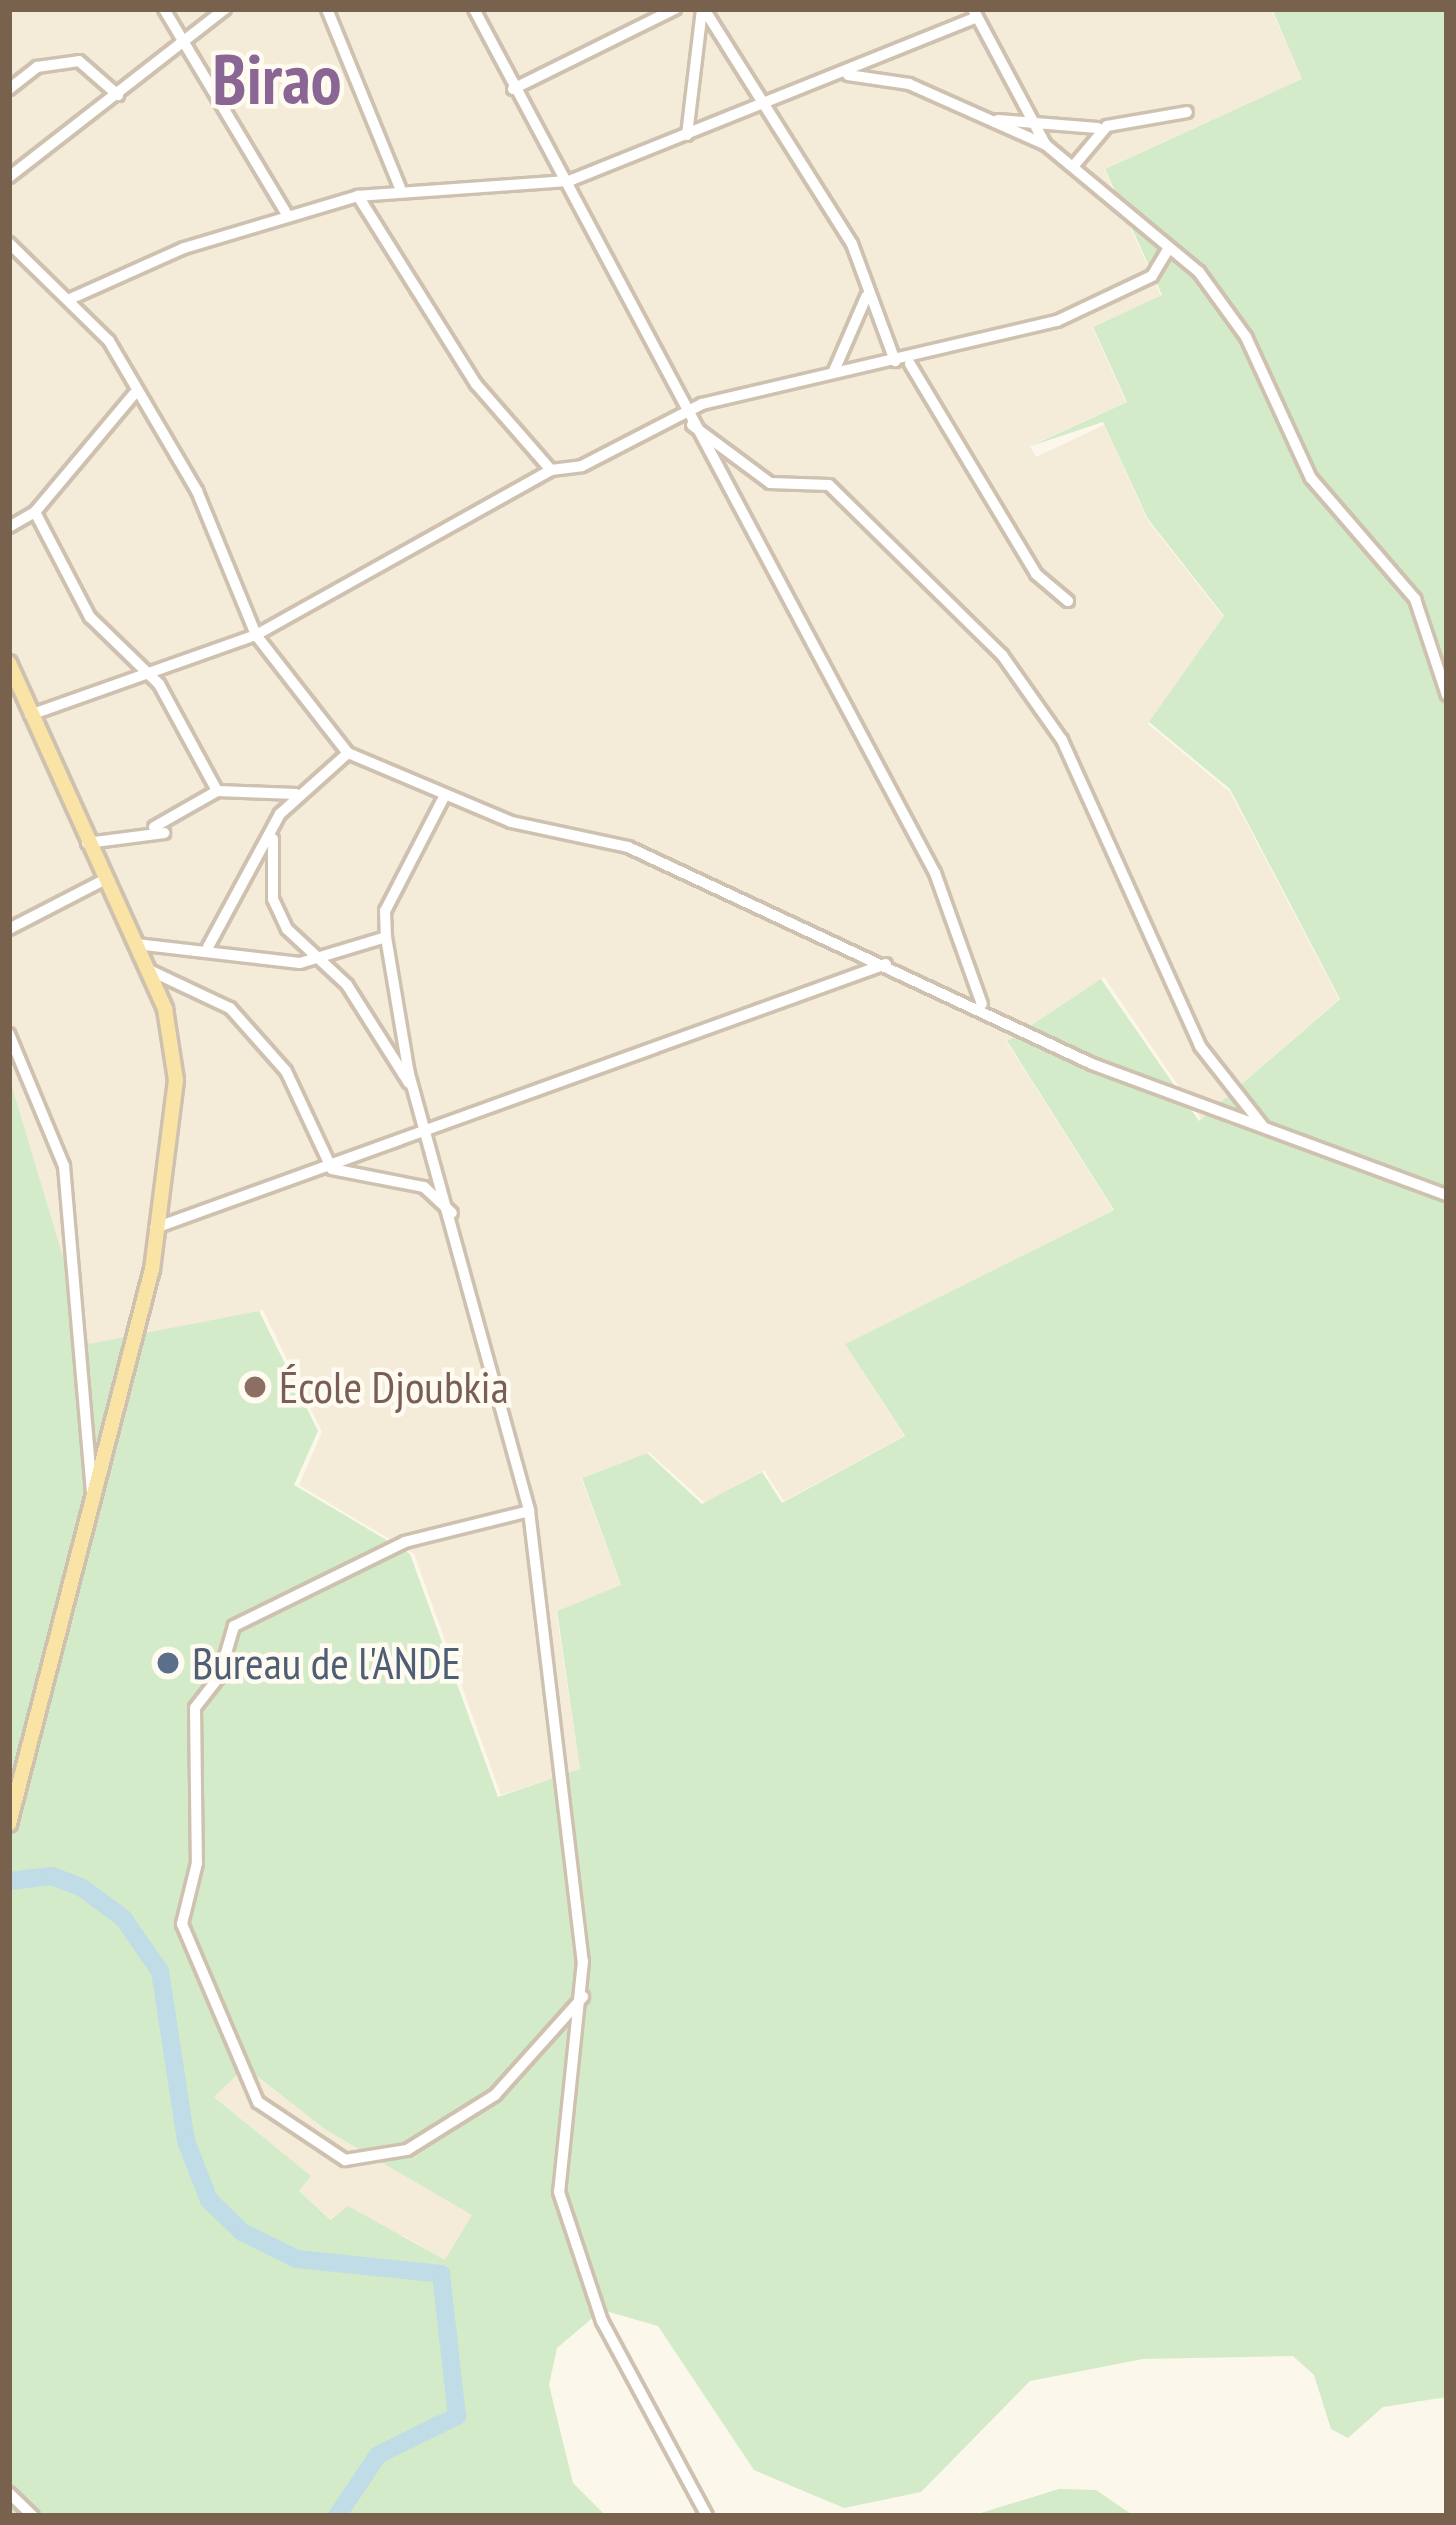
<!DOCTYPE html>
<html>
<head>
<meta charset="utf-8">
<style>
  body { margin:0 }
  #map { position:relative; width:1456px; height:2525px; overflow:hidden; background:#fcf7eb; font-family:"PT Sans Narrow",sans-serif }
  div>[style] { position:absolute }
  .residential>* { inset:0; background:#f4ebd9 }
  .green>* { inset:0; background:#d3ebc8 }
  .river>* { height:18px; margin:-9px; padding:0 9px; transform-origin:9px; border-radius:9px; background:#bfdce7 }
  .roads { filter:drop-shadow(3px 0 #cfc1af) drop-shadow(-3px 0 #cfc1af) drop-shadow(0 3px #cfc1af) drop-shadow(0 -3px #cfc1af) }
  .minor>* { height:10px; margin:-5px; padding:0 5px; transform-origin:5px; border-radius:5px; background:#fff }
  .major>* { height:14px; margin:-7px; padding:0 7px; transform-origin:7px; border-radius:7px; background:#f9e3a5 }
  .dots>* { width:33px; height:33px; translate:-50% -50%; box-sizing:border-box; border:6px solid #fffbf1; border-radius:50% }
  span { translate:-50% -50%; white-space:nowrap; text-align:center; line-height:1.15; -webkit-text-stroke:9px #fffbf1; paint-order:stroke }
  .education-label { font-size:45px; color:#785e54 }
  .left { translate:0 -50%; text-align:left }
  .service-label { font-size:45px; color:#4e5e75 }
  .town-label { font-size:69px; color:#896693; font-weight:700 }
  .frame { position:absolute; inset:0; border:12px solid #78614d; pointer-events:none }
</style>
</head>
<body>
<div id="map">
  <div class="residential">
    <div style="clip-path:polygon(9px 9px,1271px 9px,1302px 79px,1104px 169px,1161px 296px,1092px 327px,1126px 402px,1030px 446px,1036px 457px,1104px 425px,1148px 521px,1224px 618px,1148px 724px,1230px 792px,1339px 999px,1201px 1119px,1104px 977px,1006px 1041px,1113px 1210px,845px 1344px,904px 1436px,784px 1501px,764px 1470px,705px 1503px,649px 1452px,581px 1478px,621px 1586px,556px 1611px,580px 1769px,501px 1795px,414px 1554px,299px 1485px,322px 1432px,263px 1310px,89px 1345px,9px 1075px)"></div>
    <div style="clip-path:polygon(244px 2067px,326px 2130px,473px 2215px,445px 2261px,404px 2236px,332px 2220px,299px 2191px,311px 2176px,213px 2096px)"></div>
  </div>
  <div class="green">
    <div style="clip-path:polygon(evenodd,1272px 9px,1447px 9px,1447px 2397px,1383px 2407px,1348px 2438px,1331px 2429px,1314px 2375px,1293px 2356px,1143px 2359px,1030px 2381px,921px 2492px,844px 2508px,754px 2470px,658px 2326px,602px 2310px,557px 2348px,549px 2385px,573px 2483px,606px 2516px,9px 2516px,9px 1076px,89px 1344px,259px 1311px,318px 1431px,294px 1485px,410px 1554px,498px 1797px,580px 1769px,557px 1611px,621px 1585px,582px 1478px,647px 1453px,702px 1504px,762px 1472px,782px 1503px,905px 1436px,845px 1344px,1114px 1210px,1007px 1041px,1101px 979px,1199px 1121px,1340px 999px,1230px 789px,1149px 722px,1224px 616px,1148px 519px,1103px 422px,1031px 446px,1127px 402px,1093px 327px,1162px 295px,1105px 169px,1302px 79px,1272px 9px,245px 2067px,326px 2130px,472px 2215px,445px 2260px,348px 2206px,331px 2220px,299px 2191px,311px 2176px,214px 2097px,245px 2067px)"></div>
    <div style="clip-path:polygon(1059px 2489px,1096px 2490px,1134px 2516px,971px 2516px)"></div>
  </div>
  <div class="river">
    <div style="left:9px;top:1881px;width:43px;rotate:-6.6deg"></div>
    <div style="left:52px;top:1876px;width:31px;rotate:21deg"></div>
    <div style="left:81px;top:1887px;width:52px;rotate:36.4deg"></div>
    <div style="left:123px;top:1918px;width:65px;rotate:55.1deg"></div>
    <div style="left:160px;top:1971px;width:172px;rotate:81.3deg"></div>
    <div style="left:186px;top:2141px;width:63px;rotate:68.7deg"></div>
    <div style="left:209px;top:2200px;width:46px;rotate:44.1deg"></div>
    <div style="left:242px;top:2232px;width:61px;rotate:26.1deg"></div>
    <div style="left:297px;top:2259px;width:145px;rotate:5.9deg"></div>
    <div style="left:441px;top:2274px;width:143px;rotate:83.6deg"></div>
    <div style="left:457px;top:2416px;width:88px;rotate:153.7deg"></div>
    <div style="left:378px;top:2455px;width:73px;rotate:123.9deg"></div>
  </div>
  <div class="roads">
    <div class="minor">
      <div style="left:164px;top:9px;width:241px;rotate:59.1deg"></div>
      <div style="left:327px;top:9px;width:193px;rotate:67.8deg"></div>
      <div style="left:474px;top:9px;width:979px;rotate:61.92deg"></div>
      <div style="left:935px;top:873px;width:139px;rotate:70.3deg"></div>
      <div style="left:704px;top:9px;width:278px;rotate:57.8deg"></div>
      <div style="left:852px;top:244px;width:125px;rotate:69.8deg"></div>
      <div style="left:973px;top:9px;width:153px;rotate:61.9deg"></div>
      <div style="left:848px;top:75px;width:62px;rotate:8.4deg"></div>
      <div style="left:909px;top:84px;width:150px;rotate:24deg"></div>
      <div style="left:1046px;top:145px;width:199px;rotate:39.7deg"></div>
      <div style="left:1199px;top:272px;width:80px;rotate:54.1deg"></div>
      <div style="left:1246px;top:337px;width:155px;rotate:65.3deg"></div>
      <div style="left:1311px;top:478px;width:160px;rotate:49.3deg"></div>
      <div style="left:1415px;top:599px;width:101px;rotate:71.6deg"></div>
      <div style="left:9px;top:89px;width:36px;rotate:-38deg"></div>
      <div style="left:37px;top:67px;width:42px;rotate:-8.1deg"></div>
      <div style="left:79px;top:61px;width:52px;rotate:41.1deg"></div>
      <div style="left:513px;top:89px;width:181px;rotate:-26.3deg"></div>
      <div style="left:998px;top:120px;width:100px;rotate:4.6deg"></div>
      <div style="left:687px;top:135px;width:127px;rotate:-83.2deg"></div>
      <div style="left:1076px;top:163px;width:48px;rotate:-50deg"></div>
      <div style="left:1107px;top:126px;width:81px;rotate:-9.9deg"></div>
      <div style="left:9px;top:177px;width:274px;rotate:-37.9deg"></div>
      <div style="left:358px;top:196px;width:222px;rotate:57.9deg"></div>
      <div style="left:476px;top:384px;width:114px;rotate:48.9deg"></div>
      <div style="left:9px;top:243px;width:140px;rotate:44.4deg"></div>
      <div style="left:109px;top:341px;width:174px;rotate:59.6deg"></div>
      <div style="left:197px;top:491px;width:156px;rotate:67.7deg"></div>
      <div style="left:256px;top:635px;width:150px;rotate:52.1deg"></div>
      <div style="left:348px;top:753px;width:177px;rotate:22.9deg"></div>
      <div style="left:511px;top:822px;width:120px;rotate:12.1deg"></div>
      <div style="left:628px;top:847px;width:512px;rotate:25.06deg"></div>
      <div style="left:1092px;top:1064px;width:378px;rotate:20.3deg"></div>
      <div style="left:70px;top:299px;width:125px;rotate:-24.1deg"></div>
      <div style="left:184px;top:248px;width:182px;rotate:-16.6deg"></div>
      <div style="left:358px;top:196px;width:212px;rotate:-4.1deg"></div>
      <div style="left:569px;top:181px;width:440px;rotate:-21.9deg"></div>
      <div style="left:910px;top:364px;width:245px;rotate:59deg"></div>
      <div style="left:1036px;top:574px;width:42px;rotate:40.2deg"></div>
      <div style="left:834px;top:371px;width:81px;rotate:-66.6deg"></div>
      <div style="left:692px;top:425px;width:97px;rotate:36.6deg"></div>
      <div style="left:770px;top:483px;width:59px;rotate:1.9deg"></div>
      <div style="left:829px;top:485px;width:243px;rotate:44.5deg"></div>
      <div style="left:1002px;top:655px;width:104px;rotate:54.8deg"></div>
      <div style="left:1062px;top:740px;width:336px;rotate:65.7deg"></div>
      <div style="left:1200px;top:1046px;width:100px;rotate:51.9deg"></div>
      <div style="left:35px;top:512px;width:119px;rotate:62.4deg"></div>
      <div style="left:90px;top:617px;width:96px;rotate:44.2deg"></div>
      <div style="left:159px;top:684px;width:122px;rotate:61.5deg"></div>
      <div style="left:217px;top:791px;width:79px;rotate:2.2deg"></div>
      <div style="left:9px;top:527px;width:30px;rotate:-30deg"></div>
      <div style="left:35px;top:512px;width:154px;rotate:-50deg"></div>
      <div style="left:30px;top:715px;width:240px;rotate:-19.5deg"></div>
      <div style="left:256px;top:635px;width:338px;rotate:-29.2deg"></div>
      <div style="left:551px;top:470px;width:31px;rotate:-7deg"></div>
      <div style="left:582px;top:466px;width:135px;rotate:-27.3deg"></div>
      <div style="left:702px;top:404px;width:365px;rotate:-13.2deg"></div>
      <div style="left:1057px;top:321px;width:105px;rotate:-25.3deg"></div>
      <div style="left:1152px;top:276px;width:31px;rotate:-59deg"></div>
      <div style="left:445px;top:795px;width:131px;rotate:117.3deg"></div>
      <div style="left:385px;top:911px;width:26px;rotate:88deg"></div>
      <div style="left:386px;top:937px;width:139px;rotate:80.5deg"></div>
      <div style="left:409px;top:1074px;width:453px;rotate:74.6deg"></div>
      <div style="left:529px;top:1511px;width:453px;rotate:83.2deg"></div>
      <div style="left:583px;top:1961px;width:232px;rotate:95.9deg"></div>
      <div style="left:559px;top:2192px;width:136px;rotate:71.6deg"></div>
      <div style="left:602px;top:2321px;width:221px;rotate:61.7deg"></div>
      <div style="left:154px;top:827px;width:73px;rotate:-29.7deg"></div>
      <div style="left:273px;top:839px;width:60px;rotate:90deg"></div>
      <div style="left:273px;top:899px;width:33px;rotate:65deg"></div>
      <div style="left:287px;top:929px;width:82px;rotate:43deg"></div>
      <div style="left:347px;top:985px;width:116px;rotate:57.7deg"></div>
      <div style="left:87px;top:843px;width:78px;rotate:-7.4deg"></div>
      <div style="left:9px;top:929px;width:102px;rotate:-27.3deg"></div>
      <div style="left:136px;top:944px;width:165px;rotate:6.6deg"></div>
      <div style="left:300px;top:963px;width:90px;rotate:-16.8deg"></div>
      <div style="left:208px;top:947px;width:151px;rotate:-61.6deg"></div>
      <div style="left:280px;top:814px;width:91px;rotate:-41.9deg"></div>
      <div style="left:147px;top:969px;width:92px;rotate:25.2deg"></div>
      <div style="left:230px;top:1008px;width:84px;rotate:48.4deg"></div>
      <div style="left:286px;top:1071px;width:108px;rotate:64.9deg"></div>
      <div style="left:332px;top:1169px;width:94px;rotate:11.1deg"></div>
      <div style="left:424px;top:1187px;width:38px;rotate:43deg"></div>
      <div style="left:9px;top:1034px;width:143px;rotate:67.4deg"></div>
      <div style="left:64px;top:1166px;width:326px;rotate:85.1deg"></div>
      <div style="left:155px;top:1228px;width:777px;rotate:-19.86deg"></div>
      <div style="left:529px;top:1511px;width:128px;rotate:166deg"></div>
      <div style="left:405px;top:1542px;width:191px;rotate:153.8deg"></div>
      <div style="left:234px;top:1626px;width:53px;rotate:106.4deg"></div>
      <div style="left:219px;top:1677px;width:39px;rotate:128deg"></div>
      <div style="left:195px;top:1708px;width:155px;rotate:89.3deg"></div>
      <div style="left:197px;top:1863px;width:63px;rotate:103.8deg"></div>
      <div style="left:182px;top:1924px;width:194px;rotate:66.9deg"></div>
      <div style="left:258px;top:2102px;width:105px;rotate:33.7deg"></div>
      <div style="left:345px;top:2160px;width:63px;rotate:-9.2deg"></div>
      <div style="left:407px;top:2150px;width:104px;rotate:-32deg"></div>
      <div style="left:495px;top:2095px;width:132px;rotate:-48.1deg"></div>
      <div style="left:9px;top:2493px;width:33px;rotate:44deg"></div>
    </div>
    <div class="major">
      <div style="left:9px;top:663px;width:380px;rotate:65.7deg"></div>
      <div style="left:165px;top:1009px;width:72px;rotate:81.2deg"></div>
      <div style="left:176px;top:1080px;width:191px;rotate:97.2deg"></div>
      <div style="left:152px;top:1269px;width:573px;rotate:104.45deg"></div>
    </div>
  </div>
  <div class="dots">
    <div style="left:255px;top:1387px;background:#8d6e63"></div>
    <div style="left:168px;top:1663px;background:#5c6f8a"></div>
  </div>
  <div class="education-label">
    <span class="left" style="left:279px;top:1387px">École Djoubkia</span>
  </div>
  <div class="service-label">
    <span class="left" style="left:192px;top:1663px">Bureau de l'ANDE</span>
  </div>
  <div class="town-label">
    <span style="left:277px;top:79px">Birao</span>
  </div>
  <div class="frame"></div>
</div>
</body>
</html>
